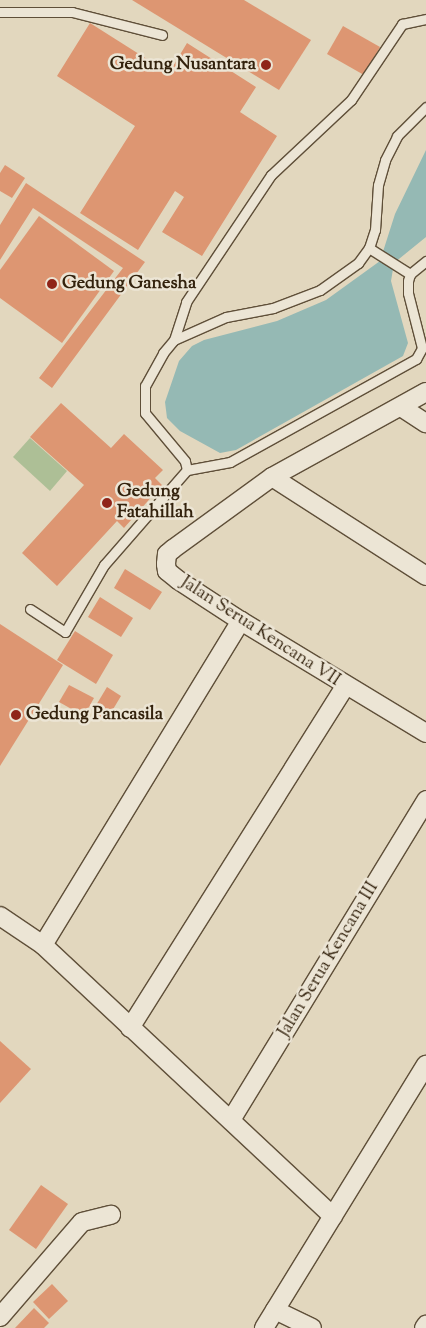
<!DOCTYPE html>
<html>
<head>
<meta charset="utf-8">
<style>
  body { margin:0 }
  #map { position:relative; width:426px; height:1328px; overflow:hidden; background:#e2d7be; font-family:"Sorts Mill Goudy",serif }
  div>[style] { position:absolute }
  .green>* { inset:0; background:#adbf96 }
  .water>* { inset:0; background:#95b9b4 }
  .building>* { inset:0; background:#dd9672 }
  .roads { filter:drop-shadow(1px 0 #5f4f39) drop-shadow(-1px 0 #5f4f39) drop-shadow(0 1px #5f4f39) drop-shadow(0 -1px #5f4f39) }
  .lane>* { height:9px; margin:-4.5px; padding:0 4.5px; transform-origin:4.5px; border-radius:4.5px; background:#ece5d5 }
  .street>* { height:18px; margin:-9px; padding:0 9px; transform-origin:9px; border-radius:9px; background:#ece5d5 }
  .dots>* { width:14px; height:14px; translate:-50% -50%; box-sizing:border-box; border:2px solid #ece5d5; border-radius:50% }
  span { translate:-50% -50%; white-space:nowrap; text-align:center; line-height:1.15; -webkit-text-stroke:5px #ece5d5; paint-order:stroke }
  .poi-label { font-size:18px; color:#33220d; font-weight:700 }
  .right { translate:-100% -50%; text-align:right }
  .left { translate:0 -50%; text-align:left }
  .street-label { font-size:18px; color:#33220d }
</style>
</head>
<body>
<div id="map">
  <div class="green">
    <div style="clip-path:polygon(30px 438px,67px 471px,50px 491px,13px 457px)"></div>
  </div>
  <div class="water">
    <div style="clip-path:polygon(426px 150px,426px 237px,394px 263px,391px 281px,408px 343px,403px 356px,236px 450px,220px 453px,180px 431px,167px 418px,165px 402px,179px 361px,192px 346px,204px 340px,277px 321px,326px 300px,380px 261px,395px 214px)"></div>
  </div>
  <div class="building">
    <div style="clip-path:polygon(132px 0,244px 0,311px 40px,279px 90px)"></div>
    <div style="clip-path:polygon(90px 23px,169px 73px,187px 43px,256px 87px,240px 112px,277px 136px,202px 256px,162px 232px,184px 197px,175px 191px,138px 250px,80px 213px,135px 126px,57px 76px)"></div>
    <div style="clip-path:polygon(343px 26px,380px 47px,364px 75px,327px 54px)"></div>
    <div style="clip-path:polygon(5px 165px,25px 178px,12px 198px,0 191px,0 173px)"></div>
    <div style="clip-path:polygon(26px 183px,145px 262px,52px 388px,39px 378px,123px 268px,33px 208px,0 260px,0 225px)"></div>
    <div style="clip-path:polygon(39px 216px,114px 271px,62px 343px,0 298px,0 270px)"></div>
    <div style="clip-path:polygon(61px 403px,111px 448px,124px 434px,163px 470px,155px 478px,162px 485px,124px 528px,117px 521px,57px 586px,22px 553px,84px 485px,30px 437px)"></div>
    <div style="clip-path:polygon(125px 569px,162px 592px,150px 610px,114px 588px)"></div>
    <div style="clip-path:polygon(100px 597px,133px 618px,121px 637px,88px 617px)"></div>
    <div style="clip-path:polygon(0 624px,63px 665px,0 766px)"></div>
    <div style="clip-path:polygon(75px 631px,113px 655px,96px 684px,57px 660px)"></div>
    <div style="clip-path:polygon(69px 685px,94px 698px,84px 716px,59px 702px)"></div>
    <div style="clip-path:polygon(107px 687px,121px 696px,106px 721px,92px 712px)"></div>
    <div style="clip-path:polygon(0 1041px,31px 1069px,0 1103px)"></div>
    <div style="clip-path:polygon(41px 1185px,68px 1204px,36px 1249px,9px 1230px)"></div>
    <div style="clip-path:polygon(52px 1284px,68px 1301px,49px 1319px,33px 1302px)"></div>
    <div style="clip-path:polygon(34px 1308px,49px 1323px,44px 1328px,15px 1328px)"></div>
  </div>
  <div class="roads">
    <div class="lane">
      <div style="left:0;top:12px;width:72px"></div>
      <div style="left:72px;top:12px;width:93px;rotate:14.3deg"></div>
      <div style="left:369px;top:248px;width:49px;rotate:32.4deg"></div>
      <div style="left:174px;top:340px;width:40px;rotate:-72deg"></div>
      <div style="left:186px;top:302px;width:153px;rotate:-56.2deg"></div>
      <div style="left:271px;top:175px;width:110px;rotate:-43.2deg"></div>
      <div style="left:351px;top:100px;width:92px;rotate:-56.1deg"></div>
      <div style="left:402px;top:24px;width:25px;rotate:-12deg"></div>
      <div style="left:187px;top:470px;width:44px;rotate:-10.5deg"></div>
      <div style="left:230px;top:462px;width:213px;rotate:-29deg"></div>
      <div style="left:416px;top:359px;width:13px;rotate:-61deg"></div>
      <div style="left:422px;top:348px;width:57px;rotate:-104.3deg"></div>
      <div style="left:408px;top:293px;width:12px;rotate:-90deg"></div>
      <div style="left:408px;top:281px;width:7px;rotate:-74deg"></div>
      <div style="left:410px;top:274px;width:21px;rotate:-39deg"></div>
      <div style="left:30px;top:609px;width:42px;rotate:33.3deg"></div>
      <div style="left:65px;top:632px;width:78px;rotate:-59.8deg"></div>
      <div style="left:104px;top:565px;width:126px;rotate:-48.9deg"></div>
      <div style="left:187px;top:470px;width:9px;rotate:-103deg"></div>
      <div style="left:185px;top:461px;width:62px;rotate:-129.8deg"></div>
      <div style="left:145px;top:413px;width:27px;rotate:-90deg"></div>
      <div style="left:145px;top:386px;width:38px;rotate:-61deg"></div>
      <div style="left:163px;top:353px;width:17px;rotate:-50deg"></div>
      <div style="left:174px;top:340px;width:57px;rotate:-23.9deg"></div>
      <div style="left:226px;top:317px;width:48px;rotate:-10.8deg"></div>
      <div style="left:273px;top:308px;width:50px;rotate:-21deg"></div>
      <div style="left:320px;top:290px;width:47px;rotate:-35.4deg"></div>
      <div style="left:358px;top:263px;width:19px;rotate:-54deg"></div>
      <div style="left:369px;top:248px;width:19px;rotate:-72deg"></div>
      <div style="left:375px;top:230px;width:45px;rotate:-86.2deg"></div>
      <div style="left:378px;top:185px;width:26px;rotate:-74deg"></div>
      <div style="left:385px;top:160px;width:27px;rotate:-63deg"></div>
      <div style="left:397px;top:136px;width:41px;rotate:-45deg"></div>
    </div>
    <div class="street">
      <div style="left:426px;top:392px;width:176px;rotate:151.1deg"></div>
      <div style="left:272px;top:477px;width:122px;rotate:144deg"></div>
      <div style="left:173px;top:549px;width:8px;rotate:140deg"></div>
      <div style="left:167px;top:554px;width:10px;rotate:96deg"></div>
      <div style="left:166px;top:564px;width:7px;rotate:82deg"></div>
      <div style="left:167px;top:571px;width:14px;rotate:39deg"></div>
      <div style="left:178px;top:580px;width:75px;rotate:33.1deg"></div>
      <div style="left:241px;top:621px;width:216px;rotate:31.2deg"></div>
      <div style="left:401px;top:407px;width:30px;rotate:33deg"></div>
      <div style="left:272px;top:477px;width:183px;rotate:32.7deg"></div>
      <div style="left:0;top:916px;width:52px;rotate:34deg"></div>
      <div style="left:43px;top:945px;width:397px;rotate:43.1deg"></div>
      <div style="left:43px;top:945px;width:380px;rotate:-58.6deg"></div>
      <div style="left:130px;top:1028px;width:404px;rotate:-57.8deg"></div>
      <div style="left:231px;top:1120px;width:375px;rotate:-58.6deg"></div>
      <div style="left:275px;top:1310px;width:41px;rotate:25.9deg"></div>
      <div style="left:0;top:1317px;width:125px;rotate:-49.2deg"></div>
      <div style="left:82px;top:1222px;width:30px;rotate:-14deg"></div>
      <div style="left:264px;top:1328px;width:309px;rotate:-58.4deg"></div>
      <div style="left:424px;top:1328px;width:4px;rotate:-56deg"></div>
    </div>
  </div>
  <div class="dots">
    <div style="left:266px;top:65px;background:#8f2418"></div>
    <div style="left:52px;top:284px;background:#8f2418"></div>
    <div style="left:107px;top:503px;background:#8f2418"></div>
    <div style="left:16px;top:715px;background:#8f2418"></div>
  </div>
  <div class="poi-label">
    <span class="right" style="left:256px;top:65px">Gedung Nusantara</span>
    <span class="left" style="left:62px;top:284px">Gedung Ganesha</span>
    <span class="left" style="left:117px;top:503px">Gedung<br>Fatahillah</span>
    <span class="left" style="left:26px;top:715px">Gedung Pancasila</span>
  </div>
  <div class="street-label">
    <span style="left:260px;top:632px;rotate:33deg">Jalan Serua Kencana VII</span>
    <span style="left:329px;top:960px;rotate:-59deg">Jalan Serua Kencana III</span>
  </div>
</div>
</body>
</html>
